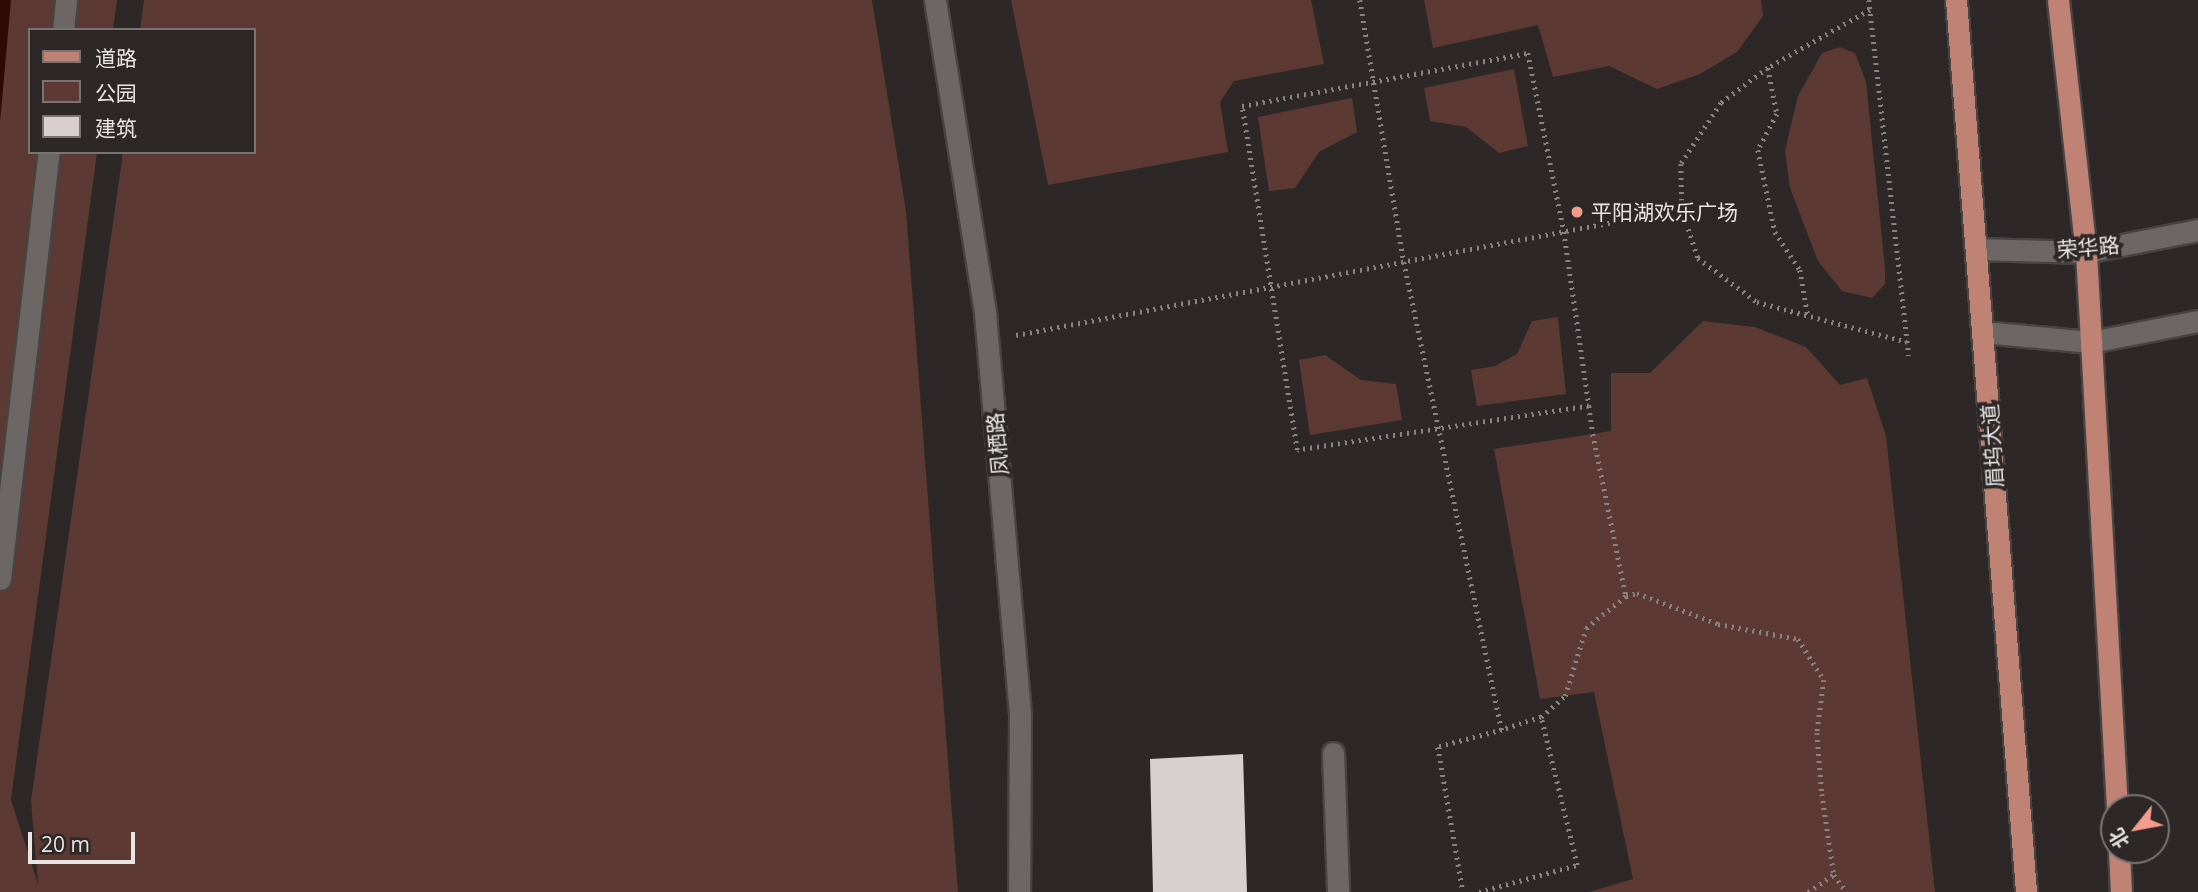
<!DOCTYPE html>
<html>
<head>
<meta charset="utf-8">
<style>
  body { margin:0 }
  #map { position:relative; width:2198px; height:892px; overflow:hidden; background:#2d2827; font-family:"Open Sans","Noto Sans SC",sans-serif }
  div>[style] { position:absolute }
  .green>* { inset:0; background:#5c3932 }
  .water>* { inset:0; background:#310904 }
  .building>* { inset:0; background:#d7d0ce }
  .path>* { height:4.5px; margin-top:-2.25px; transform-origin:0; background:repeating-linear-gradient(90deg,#888483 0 2px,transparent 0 7px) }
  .roads { filter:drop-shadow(2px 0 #484443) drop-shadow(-2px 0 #484443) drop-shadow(0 2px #484443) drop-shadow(0 -2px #484443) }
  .minor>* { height:21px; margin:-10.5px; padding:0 10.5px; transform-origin:10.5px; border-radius:10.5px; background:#6c6664 }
  .major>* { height:21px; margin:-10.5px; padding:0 10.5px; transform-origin:10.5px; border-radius:10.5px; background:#bf8275 }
  .dots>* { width:19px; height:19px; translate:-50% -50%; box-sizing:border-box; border:4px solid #2d2827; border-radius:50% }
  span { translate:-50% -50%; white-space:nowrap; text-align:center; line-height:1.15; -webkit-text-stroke:7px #2d2827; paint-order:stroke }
  .poi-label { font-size:21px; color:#e8e5e4 }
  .left { translate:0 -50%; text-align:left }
  .street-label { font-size:21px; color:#e8e5e4 }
  .legend { position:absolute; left:28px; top:28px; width:228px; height:126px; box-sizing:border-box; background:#2d2827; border:2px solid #787473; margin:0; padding:9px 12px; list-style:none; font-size:21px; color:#e8e5e4 }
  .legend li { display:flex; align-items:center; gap:14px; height:35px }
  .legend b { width:35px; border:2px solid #787473 }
  .north { position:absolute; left:2100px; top:794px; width:70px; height:70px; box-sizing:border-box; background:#2d2827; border:2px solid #787473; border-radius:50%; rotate:239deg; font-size:19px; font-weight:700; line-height:28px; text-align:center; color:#e8e5e4 }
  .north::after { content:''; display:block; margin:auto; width:24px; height:32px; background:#f49d8c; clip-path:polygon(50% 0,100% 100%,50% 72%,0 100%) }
  .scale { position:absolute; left:28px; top:832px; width:107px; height:32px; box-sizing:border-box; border:4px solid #e8e5e4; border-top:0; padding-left:9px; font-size:21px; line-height:24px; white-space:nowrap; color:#e8e5e4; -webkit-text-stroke:5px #2d2827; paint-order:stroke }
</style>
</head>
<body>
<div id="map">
  <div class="green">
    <div style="clip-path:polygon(0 0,117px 0,113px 30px,30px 30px,30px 152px,97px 152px,11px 800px,38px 884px,31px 801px,123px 152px,254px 152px,254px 30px,140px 30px,144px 0,872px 0,906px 211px,958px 892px,0 892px)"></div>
    <div style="clip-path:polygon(1011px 0,1311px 0,1324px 64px,1234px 81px,1220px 102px,1228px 152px,1048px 185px)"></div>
    <div style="clip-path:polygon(1424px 0,1761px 0,1763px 16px,1737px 52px,1700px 74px,1657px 89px,1609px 66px,1553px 77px,1538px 25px,1433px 48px)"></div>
    <div style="clip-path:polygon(1840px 47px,1855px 53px,1866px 82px,1885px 268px,1885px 284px,1872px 298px,1842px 291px,1818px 261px,1790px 188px,1785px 150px,1798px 96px,1822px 53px)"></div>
    <div style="clip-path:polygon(1514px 69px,1528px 146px,1499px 153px,1466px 127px,1430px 121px,1424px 88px)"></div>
    <div style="clip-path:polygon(1352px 98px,1357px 132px,1319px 152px,1295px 188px,1269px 191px,1258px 117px)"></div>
    <div style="clip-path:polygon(1558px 317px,1566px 394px,1477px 406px,1471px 370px,1495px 366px,1517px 354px,1532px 321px)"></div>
    <div style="clip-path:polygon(1703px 321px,1755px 327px,1806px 347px,1840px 385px,1867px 378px,1886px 436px,1935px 892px,1589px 892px,1633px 879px,1594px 692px,1540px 699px,1494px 449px,1611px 431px,1611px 373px,1650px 373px)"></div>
    <div style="clip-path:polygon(1325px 355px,1361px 380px,1396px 384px,1402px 420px,1310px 435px,1299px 360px)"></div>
  </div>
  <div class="water">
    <div style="clip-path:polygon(0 0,11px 0,0 122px)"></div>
  </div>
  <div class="building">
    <div style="clip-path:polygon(1243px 754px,1247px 892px,1153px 892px,1150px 759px)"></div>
  </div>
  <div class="path">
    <div style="left:1360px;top:0;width:266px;rotate:80.5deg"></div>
    <div style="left:1404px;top:262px;width:478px;rotate:78.2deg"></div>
    <div style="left:1502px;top:730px;width:66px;rotate:165.1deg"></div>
    <div style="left:1438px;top:747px;width:147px;rotate:80.2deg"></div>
    <div style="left:1869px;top:0;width:358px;rotate:83.6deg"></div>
    <div style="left:1870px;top:10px;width:117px;rotate:150.4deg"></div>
    <div style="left:1768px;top:68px;width:59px;rotate:143.3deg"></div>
    <div style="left:1721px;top:103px;width:73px;rotate:123.3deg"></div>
    <div style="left:1681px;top:164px;width:45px;rotate:88.7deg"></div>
    <div style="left:1682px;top:209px;width:52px;rotate:71.9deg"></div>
    <div style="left:1698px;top:258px;width:74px;rotate:36.7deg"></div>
    <div style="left:1757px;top:302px;width:155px;rotate:14.9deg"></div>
    <div style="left:1768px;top:68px;width:47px;rotate:78.9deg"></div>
    <div style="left:1777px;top:114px;width:41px;rotate:117.8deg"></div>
    <div style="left:1758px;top:150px;width:84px;rotate:78.3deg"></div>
    <div style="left:1775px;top:232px;width:45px;rotate:56.7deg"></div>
    <div style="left:1800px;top:270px;width:47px;rotate:80.1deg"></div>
    <div style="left:1016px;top:335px;width:678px;rotate:-10.71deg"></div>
    <div style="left:1589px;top:406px;width:295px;rotate:171.4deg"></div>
    <div style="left:1297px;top:450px;width:348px;rotate:-99.1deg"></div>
    <div style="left:1242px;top:106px;width:291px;rotate:-10.5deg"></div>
    <div style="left:1528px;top:53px;width:183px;rotate:78.6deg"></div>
    <div style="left:1564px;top:232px;width:176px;rotate:81.8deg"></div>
    <div style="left:1589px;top:406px;width:28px;rotate:82deg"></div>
    <div style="left:1593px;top:434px;width:165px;rotate:78.5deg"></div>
    <div style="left:1541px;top:717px;width:32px;rotate:-41deg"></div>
    <div style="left:1565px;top:696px;width:71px;rotate:-72.8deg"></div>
    <div style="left:1586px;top:628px;width:51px;rotate:-38.7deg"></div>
    <div style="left:1626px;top:596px;width:11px;rotate:-15deg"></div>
    <div style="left:1637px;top:593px;width:87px;rotate:20.9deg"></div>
    <div style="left:1718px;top:624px;width:81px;rotate:10.6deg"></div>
    <div style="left:1798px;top:639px;width:49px;rotate:57.6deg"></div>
    <div style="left:1824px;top:680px;width:53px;rotate:97.5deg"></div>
    <div style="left:1817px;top:733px;width:61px;rotate:85.3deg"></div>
    <div style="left:1822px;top:794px;width:82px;rotate:81.6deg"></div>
    <div style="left:1834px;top:875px;width:21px;rotate:53deg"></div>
    <div style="left:1479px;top:892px;width:102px;rotate:-15.4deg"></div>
    <div style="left:1577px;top:865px;width:152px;rotate:-103.7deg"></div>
    <div style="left:1541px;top:717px;width:41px;rotate:161.6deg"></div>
    <div style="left:1808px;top:892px;width:30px;rotate:-34deg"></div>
  </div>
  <div class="roads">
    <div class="minor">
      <div style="left:935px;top:0;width:317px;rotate:80.9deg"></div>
      <div style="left:985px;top:313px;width:404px;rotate:85deg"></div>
      <div style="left:1020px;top:715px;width:177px;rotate:90.3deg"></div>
      <div style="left:63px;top:30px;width:30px;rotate:-84deg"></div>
      <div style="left:1976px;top:249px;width:110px;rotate:1.6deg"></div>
      <div style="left:2086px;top:252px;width:114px;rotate:-11.1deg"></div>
      <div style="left:1983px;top:332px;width:108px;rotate:5.3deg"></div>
      <div style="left:2091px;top:342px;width:109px;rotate:-11.1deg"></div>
      <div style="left:0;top:579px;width:430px;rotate:-83.5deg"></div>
      <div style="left:1333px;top:753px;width:139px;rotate:87.9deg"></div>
    </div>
    <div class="major">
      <div style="left:1956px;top:0;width:895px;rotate:85.51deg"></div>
      <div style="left:2058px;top:0;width:254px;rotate:83.7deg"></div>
      <div style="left:2086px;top:252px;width:557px;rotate:86.81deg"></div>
      <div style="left:2119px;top:850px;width:42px;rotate:87.3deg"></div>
    </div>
  </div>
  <div class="dots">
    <div style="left:1577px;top:212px;background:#f49d8c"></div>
  </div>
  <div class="poi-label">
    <span class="left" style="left:1591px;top:212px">平阳湖欢乐广场</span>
  </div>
  <div class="street-label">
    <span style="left:2088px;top:247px;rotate:-5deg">荣华路</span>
    <span style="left:997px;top:444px;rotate:-95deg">凤栖路</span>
    <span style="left:1992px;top:446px;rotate:-94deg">眉坞大道</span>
  </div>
  <ul class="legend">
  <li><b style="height:9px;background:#bf8275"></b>道路</li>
  <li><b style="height:19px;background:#5c3932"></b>公园</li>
  <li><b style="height:19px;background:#d7d0ce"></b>建筑</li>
  </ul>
  <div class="north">北</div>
  <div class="scale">20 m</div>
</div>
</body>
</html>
